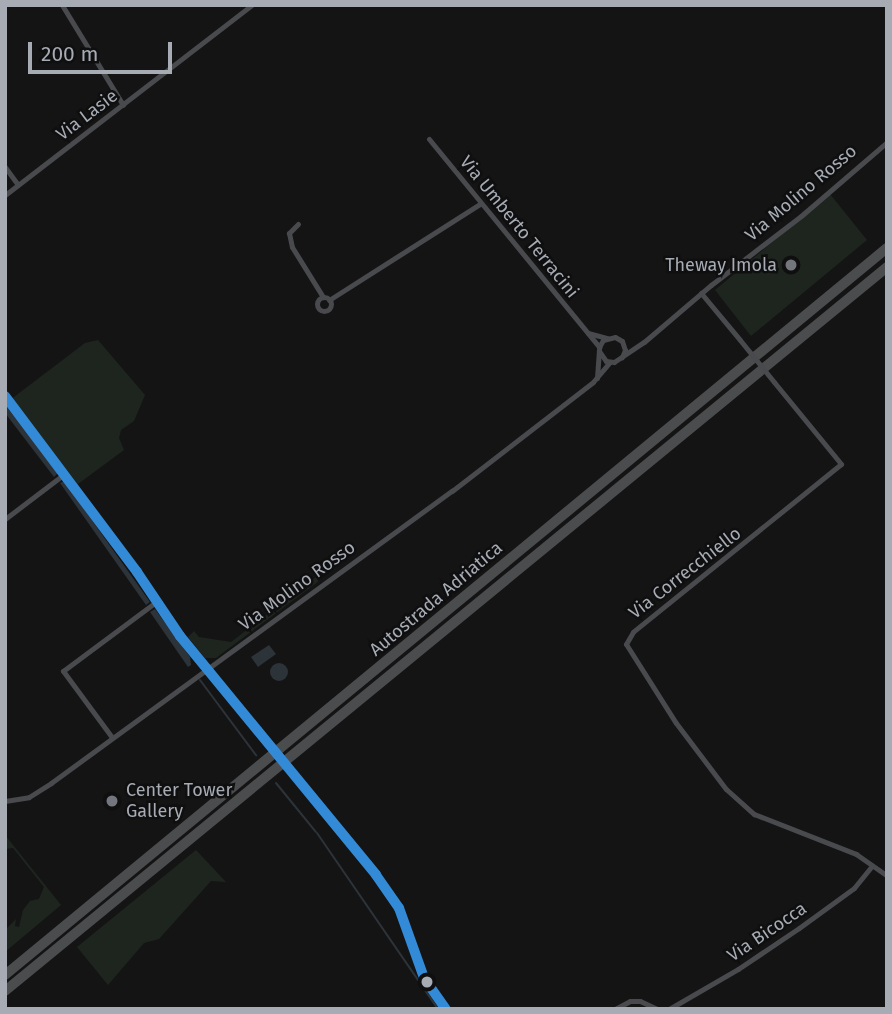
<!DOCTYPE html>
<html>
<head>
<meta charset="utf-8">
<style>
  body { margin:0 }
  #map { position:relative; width:892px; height:1014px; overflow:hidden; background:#141415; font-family:"Fira Sans",sans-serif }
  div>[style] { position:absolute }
  .green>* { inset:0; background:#1e251f }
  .water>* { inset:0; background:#2c3339 }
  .round { border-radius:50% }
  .stream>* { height:2px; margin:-1px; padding:0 1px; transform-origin:1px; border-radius:1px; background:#2c3339 }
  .street>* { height:5px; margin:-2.5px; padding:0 2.5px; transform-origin:2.5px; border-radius:2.5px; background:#494a4d }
  .street>.ring { margin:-2.5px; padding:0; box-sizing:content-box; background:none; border:5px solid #494a4d; border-radius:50% }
  .highway>* { height:10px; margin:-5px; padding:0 5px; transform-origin:5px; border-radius:5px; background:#4b4c4e }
  .street-bridge>* { height:5px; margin:-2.5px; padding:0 2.5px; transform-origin:2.5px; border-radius:2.5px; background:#494a4d }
  .bus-1>* { height:10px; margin:-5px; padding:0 5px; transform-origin:5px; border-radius:5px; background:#338bd7 }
  .dots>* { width:19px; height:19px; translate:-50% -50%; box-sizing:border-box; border:4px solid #0f0f10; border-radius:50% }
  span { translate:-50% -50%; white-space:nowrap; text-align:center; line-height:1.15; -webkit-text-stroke:5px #0f0f10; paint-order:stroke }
  .street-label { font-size:18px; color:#a6abb4 }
  .poi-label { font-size:18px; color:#a6abb4 }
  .right { translate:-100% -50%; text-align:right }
  .left { translate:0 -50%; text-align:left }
  .frame { position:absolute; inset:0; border:7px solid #a6abb4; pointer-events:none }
  .scale { position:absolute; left:28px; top:42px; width:144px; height:32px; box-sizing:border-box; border:4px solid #a6abb4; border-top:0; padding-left:9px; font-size:21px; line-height:24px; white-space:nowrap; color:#a6abb4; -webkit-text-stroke:5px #0f0f10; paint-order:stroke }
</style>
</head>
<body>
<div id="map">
  <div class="green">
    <div style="clip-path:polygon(830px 194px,867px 240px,751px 336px,715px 290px)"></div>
    <div style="clip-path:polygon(98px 340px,145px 395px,134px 421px,121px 430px,119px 438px,124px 450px,78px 484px,10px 400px,85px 343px)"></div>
    <div style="clip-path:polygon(316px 577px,319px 581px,216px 658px,205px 658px,188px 637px,194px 631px,199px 637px,231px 642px)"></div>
    <div style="clip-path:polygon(5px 835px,61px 905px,5px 952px,5px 930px,16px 919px,15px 926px,19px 927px,23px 910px,30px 901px,39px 899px,44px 887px,13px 848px,5px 849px)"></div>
    <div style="clip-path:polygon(196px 850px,226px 882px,211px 881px,159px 939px,144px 943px,108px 985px,77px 947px)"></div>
  </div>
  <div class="water">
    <div style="clip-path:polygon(5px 405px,59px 472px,54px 477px,5px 413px)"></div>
    <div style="clip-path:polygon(64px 481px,150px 602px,146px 605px,60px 483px)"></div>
    <div style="clip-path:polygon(155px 609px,190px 657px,191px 665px,188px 667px,150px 612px)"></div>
    <div style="clip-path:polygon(269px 645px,276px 654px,258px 667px,251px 657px)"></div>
    <div class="round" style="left:270px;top:663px;width:18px;height:18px"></div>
  </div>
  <div class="stream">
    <div style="left:200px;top:680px;width:94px;rotate:53.3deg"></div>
    <div style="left:276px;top:783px;width:63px;rotate:50.8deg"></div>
    <div style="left:317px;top:833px;width:214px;rotate:55.5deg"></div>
  </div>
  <div class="street">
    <div style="left:62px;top:5px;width:117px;rotate:58.6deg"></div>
    <div style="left:429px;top:139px;width:269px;rotate:50.7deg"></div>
    <div style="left:5px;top:167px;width:22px;rotate:54deg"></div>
    <div style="left:5px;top:195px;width:312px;rotate:-37.6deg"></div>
    <div style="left:298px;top:224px;width:13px;rotate:135deg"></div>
    <div style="left:289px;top:233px;width:14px;rotate:78deg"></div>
    <div style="left:292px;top:247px;width:59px;rotate:58.2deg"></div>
    <div style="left:701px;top:293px;width:61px;rotate:50.3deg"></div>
    <div class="ring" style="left:317px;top:297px;width:9px;height:9px"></div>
    <div style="left:329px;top:300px;width:180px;rotate:-32.5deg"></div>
    <div style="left:588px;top:333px;width:20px;rotate:15deg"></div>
    <div style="left:599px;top:351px;width:12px;rotate:55deg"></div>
    <div style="left:606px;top:361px;width:8px;rotate:7deg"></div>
    <div style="left:614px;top:362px;width:36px;rotate:-34deg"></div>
    <div style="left:644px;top:342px;width:88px;rotate:-40.4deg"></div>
    <div style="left:711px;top:285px;width:113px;rotate:-37.5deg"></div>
    <div style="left:801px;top:216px;width:113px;rotate:-40.7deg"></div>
    <div style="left:597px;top:378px;width:31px;rotate:-86deg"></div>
    <div style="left:599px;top:347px;width:8px;rotate:-60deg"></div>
    <div style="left:603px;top:340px;width:12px;rotate:-14deg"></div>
    <div style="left:615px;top:337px;width:8px;rotate:30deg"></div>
    <div style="left:622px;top:341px;width:9px;rotate:72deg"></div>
    <div style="left:625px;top:350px;width:8px;rotate:113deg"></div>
    <div style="left:774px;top:382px;width:106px;rotate:50.7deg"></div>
    <div style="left:841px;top:464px;width:267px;rotate:141.1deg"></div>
    <div style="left:633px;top:632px;width:14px;rotate:120deg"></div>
    <div style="left:626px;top:644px;width:93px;rotate:57.7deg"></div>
    <div style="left:676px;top:723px;width:83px;rotate:52.9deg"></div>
    <div style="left:726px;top:789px;width:38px;rotate:42deg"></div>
    <div style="left:754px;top:814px;width:110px;rotate:21.4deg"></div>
    <div style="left:856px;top:854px;width:38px;rotate:35deg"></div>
    <div style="left:5px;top:396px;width:220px;rotate:53.1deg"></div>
    <div style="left:137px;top:572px;width:77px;rotate:56.1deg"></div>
    <div style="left:180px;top:636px;width:139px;rotate:50.6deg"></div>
    <div style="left:5px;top:519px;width:74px;rotate:-37.3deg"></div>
    <div style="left:111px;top:736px;width:81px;rotate:-126.4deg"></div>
    <div style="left:63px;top:671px;width:116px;rotate:-36.6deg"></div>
    <div style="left:287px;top:766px;width:141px;rotate:50.8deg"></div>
    <div style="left:376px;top:875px;width:40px;rotate:55.1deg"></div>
    <div style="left:399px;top:908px;width:74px;rotate:70.3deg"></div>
    <div style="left:424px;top:978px;width:38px;rotate:55deg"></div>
    <div style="left:5px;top:801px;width:24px;rotate:-9deg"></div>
    <div style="left:29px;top:797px;width:26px;rotate:-32deg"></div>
    <div style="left:51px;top:783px;width:496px;rotate:-36.1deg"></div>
    <div style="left:452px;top:491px;width:178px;rotate:-37.7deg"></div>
    <div style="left:593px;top:382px;width:26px;rotate:-50deg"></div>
    <div style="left:615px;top:1009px;width:17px;rotate:-28deg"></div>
    <div style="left:630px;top:1001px;width:10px"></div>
    <div style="left:640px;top:1001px;width:19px;rotate:25deg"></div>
    <div style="left:669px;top:1009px;width:80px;rotate:-30.1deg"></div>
    <div style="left:738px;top:969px;width:73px;rotate:-33.9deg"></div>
    <div style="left:799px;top:928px;width:68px;rotate:-36deg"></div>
    <div style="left:854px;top:888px;width:28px;rotate:-51deg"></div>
  </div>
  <div class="highway">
    <div style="left:5px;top:975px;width:1143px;rotate:-39.5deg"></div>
    <div style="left:5px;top:991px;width:1141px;rotate:-39.38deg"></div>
  </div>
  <div class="street-bridge">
    <div style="left:740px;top:340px;width:54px;rotate:51deg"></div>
    <div style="left:268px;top:743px;width:30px;rotate:50deg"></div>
  </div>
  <div class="bus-1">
    <div style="left:5px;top:396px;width:220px;rotate:53.1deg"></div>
    <div style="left:137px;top:572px;width:77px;rotate:56.1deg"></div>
    <div style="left:180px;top:636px;width:309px;rotate:50.6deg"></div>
    <div style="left:376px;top:875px;width:40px;rotate:55.1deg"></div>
    <div style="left:399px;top:908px;width:74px;rotate:70.3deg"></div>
    <div style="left:424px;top:978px;width:38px;rotate:55deg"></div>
  </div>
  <div class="dots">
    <div style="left:791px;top:265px;background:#73767c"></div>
    <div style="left:112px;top:801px;background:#73767c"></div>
    <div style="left:427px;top:982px;background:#a6abb4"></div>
  </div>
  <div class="street-label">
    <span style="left:87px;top:115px;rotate:-37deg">Via Lasie</span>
    <span style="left:801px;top:193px;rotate:-40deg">Via Molino Rosso</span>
    <span style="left:519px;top:227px;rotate:51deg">Via Umberto Terracini</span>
    <span style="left:685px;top:573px;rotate:-38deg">Via Correcchiello</span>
    <span style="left:297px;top:586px;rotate:-36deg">Via Molino Rosso</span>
    <span style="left:436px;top:599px;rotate:-40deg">Autostrada Adriatica</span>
    <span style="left:767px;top:932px;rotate:-34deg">Via Bicocca</span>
  </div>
  <div class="poi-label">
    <span class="right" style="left:777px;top:265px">Theway Imola</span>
    <span class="left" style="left:126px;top:801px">Center Tower<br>Gallery</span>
  </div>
  <div class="frame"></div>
  <div class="scale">200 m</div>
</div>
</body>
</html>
